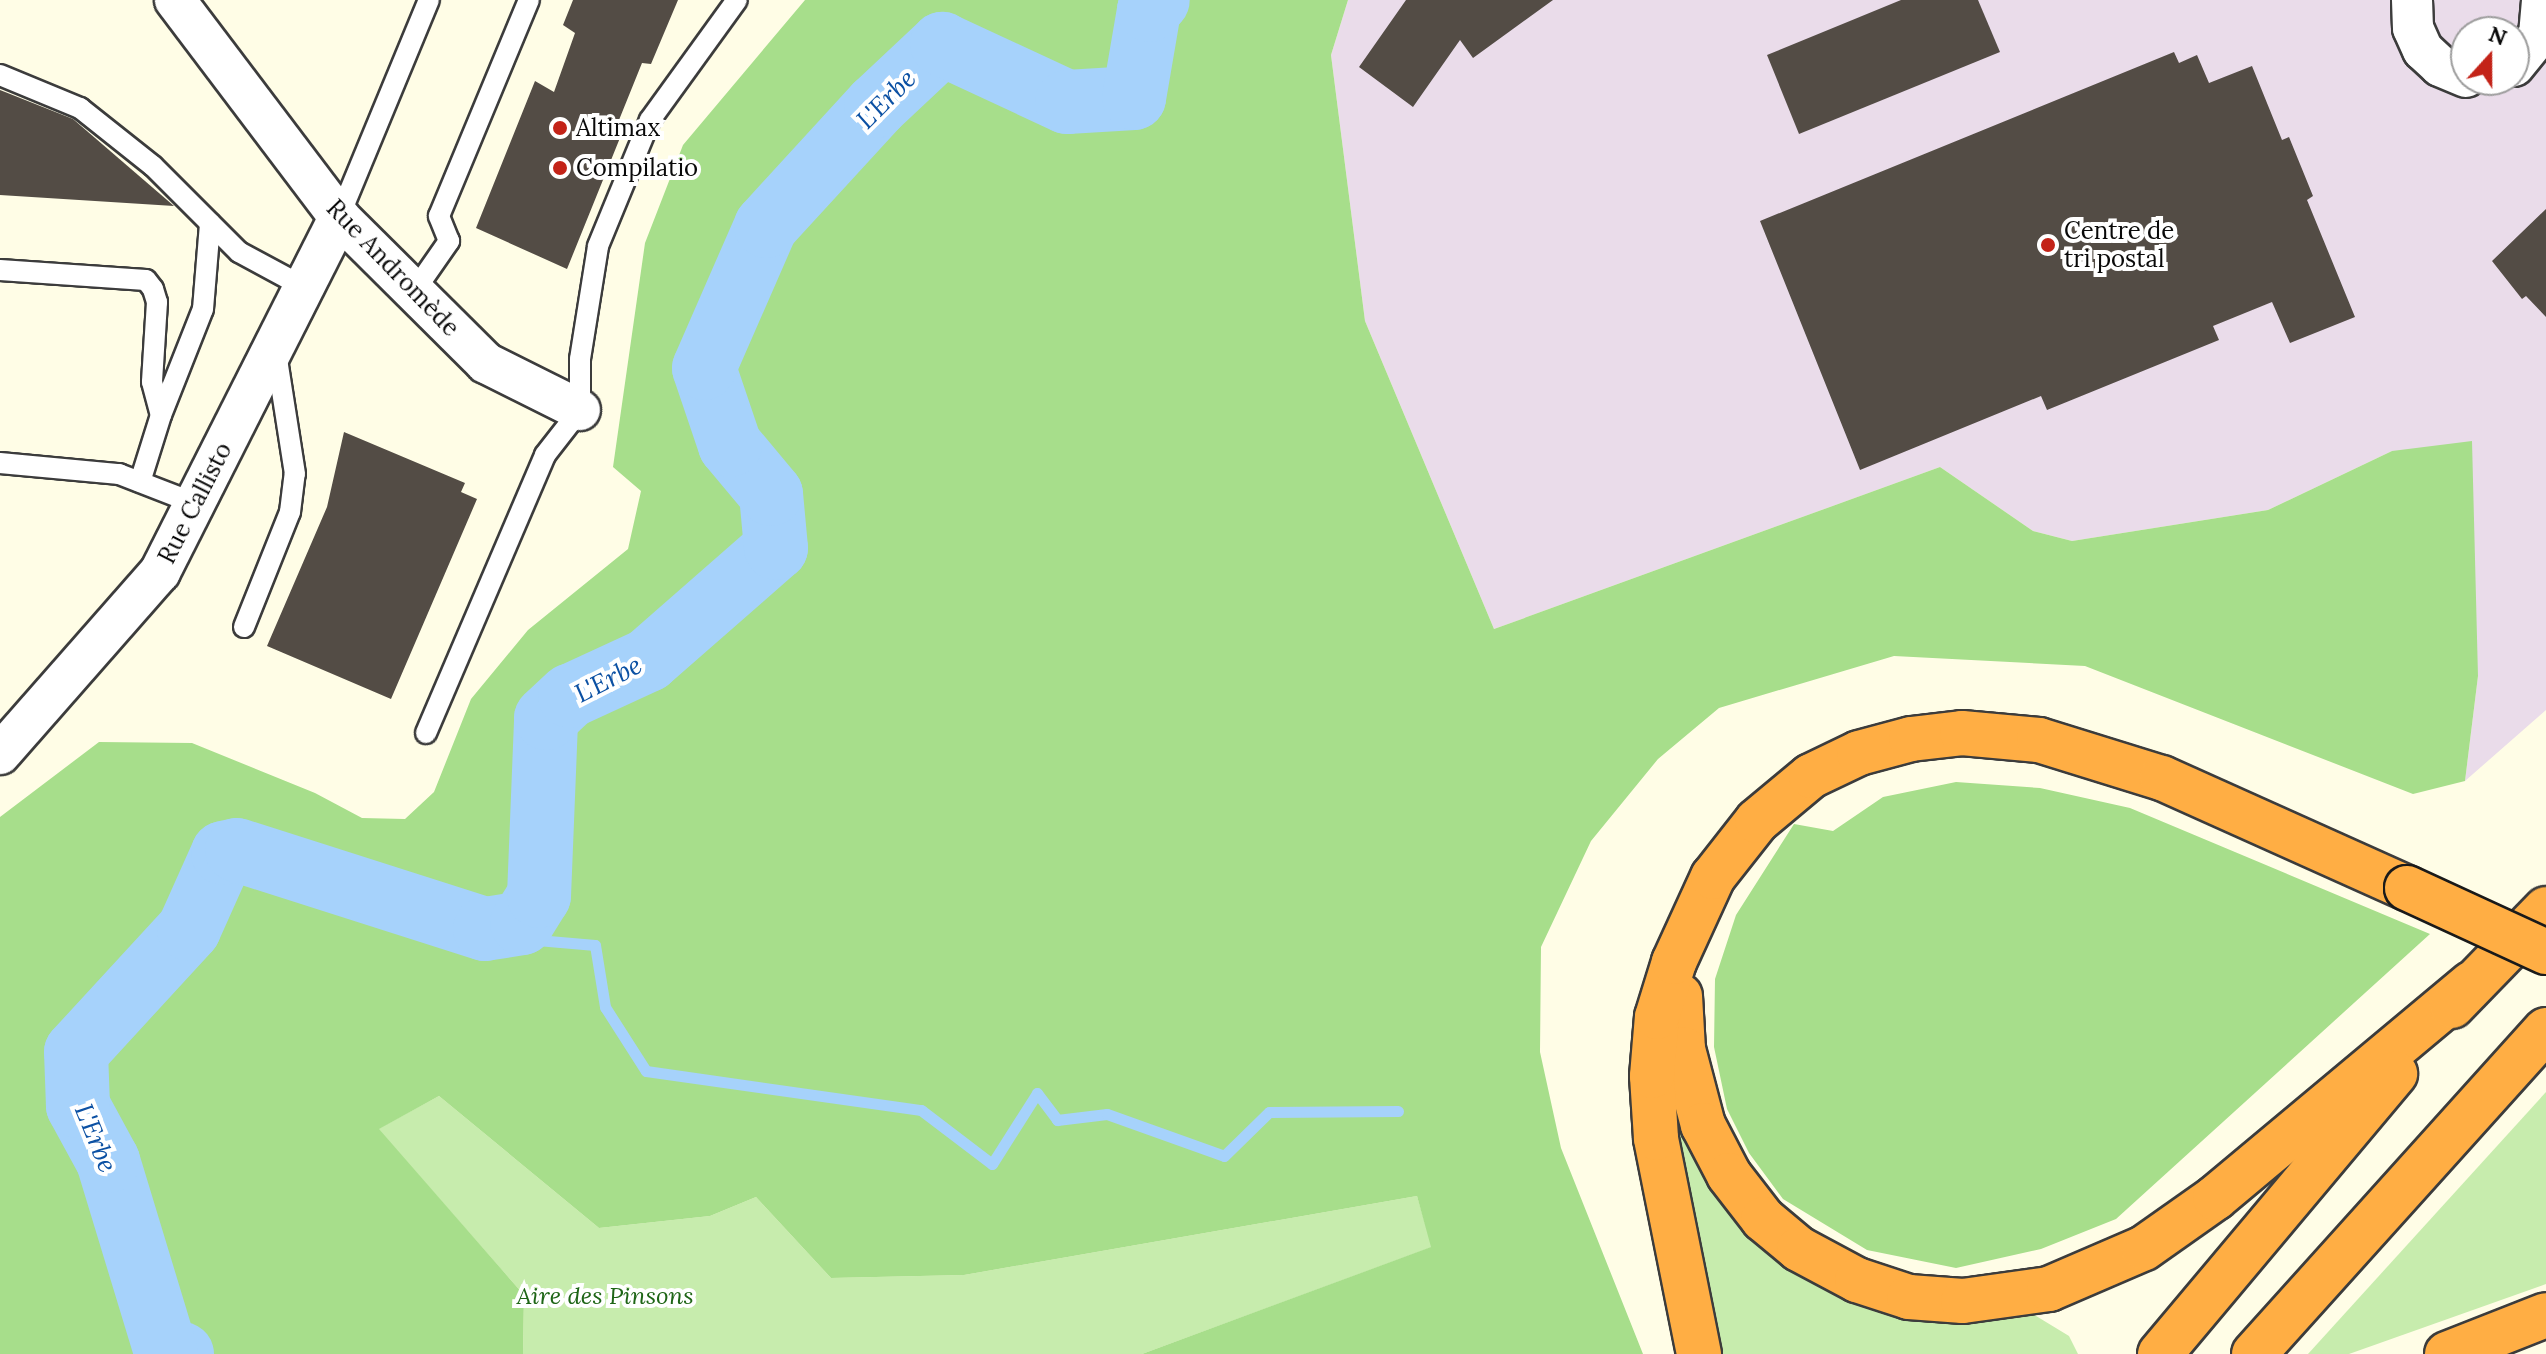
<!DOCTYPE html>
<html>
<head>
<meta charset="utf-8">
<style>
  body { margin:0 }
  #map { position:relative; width:2546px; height:1354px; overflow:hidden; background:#fffde6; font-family:Lora,serif }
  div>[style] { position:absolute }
  .industrial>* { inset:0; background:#eadcea }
  .green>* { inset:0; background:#c7ecad }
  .forest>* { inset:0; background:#a7de8b }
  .stream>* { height:11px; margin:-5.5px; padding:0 5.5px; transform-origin:5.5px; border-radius:5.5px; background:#a6d2fb }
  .river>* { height:64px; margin:-32px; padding:0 32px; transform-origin:32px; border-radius:32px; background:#a6d2fb }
  .building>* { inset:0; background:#534c45 }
  .roads { filter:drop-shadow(2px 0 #3c3c3c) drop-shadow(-2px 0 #3c3c3c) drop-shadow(0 2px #3c3c3c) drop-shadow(0 -2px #3c3c3c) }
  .service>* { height:20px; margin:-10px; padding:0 10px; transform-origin:10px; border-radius:10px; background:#fff }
  .minor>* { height:40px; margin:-20px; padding:0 20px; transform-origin:20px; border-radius:20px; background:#fff }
  .motorway>* { height:44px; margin:-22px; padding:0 22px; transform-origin:22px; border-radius:22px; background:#ffae44 }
  .bridges { filter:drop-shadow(2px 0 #1a1a1a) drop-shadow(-2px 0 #1a1a1a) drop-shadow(0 2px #1a1a1a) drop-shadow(0 -2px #1a1a1a) }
  .motorway-bridge>* { height:44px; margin:-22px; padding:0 22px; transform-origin:22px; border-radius:22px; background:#ffae44 }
  .dots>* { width:22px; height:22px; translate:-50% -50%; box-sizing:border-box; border:4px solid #fff; border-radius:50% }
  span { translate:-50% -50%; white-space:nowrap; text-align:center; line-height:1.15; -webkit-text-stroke:8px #fff; paint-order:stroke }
  .poi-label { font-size:24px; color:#090909 }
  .left { translate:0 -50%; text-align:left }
  .street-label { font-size:24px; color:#090909 }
  .park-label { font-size:24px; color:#1e6516; font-style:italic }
  .water-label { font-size:26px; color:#0b50a3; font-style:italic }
  .north { position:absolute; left:2450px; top:16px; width:80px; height:80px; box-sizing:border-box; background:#fff; border:2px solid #9d9d9d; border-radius:50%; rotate:21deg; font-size:22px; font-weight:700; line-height:32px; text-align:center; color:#090909 }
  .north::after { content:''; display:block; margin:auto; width:28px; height:36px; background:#c32318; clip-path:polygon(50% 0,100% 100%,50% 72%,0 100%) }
</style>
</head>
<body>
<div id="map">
  <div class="industrial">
    <div style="clip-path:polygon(evenodd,1348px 0,2546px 0,2546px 710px,2465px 781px,2478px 676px,2392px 451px,2268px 510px,2072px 541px,2033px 531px,1940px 467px,1494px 629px,1365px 321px,1331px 55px,1348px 0,2466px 32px,2514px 32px,2514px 80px,2466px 80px,2466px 32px)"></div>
  </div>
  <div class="green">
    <div style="clip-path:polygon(2546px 1092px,2546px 1284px,2349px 1354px,2308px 1354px)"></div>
    <div style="clip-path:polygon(439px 1096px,599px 1228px,710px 1216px,756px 1197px,831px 1278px,964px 1275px,1417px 1196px,1432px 1247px,1142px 1354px,523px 1354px,524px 1295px,378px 1129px)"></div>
    <div style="clip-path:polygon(1670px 1116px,1681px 1116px,1811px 1280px,1879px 1312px,1937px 1320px,2000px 1320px,2031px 1313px,2069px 1336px,2078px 1354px,1715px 1354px)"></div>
  </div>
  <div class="forest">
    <div style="clip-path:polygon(805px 0,1348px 0,1331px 55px,1365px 321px,1494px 629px,1940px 467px,2033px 531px,2072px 541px,2268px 510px,2392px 451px,2472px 441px,2478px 676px,2465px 781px,2413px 794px,2085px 666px,1894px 656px,1719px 708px,1658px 759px,1591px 841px,1541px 947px,1540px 1052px,1561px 1148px,1643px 1354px,1142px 1354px,1431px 1247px,1417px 1196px,964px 1275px,831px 1278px,756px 1197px,710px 1216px,599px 1228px,439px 1096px,379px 1129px,524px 1295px,523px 1354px,0 1354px,0 817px,99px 742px,192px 743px,315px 793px,362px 818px,405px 819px,434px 792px,471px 699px,528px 630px,628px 549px,641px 491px,613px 467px,645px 243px,683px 145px)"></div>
    <div style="clip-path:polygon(1956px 782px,2040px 788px,2130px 808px,2430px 934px,2116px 1219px,2041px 1249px,1956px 1268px,1867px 1250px,1783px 1199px,1749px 1153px,1727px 1109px,1714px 1047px,1715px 979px,1736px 915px,1794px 824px,1833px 831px,1883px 797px)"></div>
  </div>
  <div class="stream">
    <div style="left:522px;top:923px;width:23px;rotate:49deg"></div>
    <div style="left:537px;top:940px;width:58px;rotate:4.9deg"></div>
    <div style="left:595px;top:945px;width:63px;rotate:80.8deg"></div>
    <div style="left:605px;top:1007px;width:76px;rotate:57.4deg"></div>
    <div style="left:646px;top:1071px;width:278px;rotate:8.1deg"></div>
    <div style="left:921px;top:1110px;width:89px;rotate:37.3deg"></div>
    <div style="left:992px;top:1164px;width:84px;rotate:-57.6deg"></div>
    <div style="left:1037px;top:1093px;width:34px;rotate:53deg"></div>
    <div style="left:1057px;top:1120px;width:50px;rotate:-6.8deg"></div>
    <div style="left:1107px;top:1114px;width:124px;rotate:19.7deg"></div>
    <div style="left:1224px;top:1156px;width:63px;rotate:-44.4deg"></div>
    <div style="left:1269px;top:1112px;width:129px;rotate:-0.4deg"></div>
  </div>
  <div class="river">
    <div style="left:182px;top:1354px;width:16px;rotate:-173deg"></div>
    <div style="left:166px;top:1352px;width:200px;rotate:-106.9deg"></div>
    <div style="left:108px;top:1161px;width:63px;rotate:-118.6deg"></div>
    <div style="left:78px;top:1106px;width:54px;rotate:-92.1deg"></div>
    <div style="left:76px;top:1052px;width:167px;rotate:-47.4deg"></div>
    <div style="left:189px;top:929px;width:83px;rotate:-65.9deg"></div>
    <div style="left:223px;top:853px;width:14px;rotate:-12deg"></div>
    <div style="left:237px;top:850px;width:260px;rotate:17.7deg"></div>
    <div style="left:485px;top:929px;width:37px;rotate:-9deg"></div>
    <div style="left:522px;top:923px;width:32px;rotate:-58deg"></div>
    <div style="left:539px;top:896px;width:178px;rotate:-87.7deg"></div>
    <div style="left:546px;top:718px;width:33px;rotate:-43deg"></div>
    <div style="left:570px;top:696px;width:86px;rotate:-24.8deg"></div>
    <div style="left:648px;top:660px;width:170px;rotate:-41.2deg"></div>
    <div style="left:776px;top:548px;width:54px;rotate:-95.3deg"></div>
    <div style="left:771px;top:494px;width:64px;rotate:-129.9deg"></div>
    <div style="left:730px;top:445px;width:81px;rotate:-108.7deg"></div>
    <div style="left:704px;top:368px;width:155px;rotate:-66.4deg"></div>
    <div style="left:766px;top:226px;width:163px;rotate:-47.5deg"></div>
    <div style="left:876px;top:106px;width:91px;rotate:-43.2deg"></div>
    <div style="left:942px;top:44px;width:138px;rotate:24.9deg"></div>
    <div style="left:1067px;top:102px;width:67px;rotate:-3.4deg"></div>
    <div style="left:1134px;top:98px;width:89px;rotate:-80.3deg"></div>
    <div style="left:1149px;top:10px;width:13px;rotate:-48deg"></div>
  </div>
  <div class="building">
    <div style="clip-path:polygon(573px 0,678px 0,651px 64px,642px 63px,619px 120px,626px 123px,567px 269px,476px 228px,535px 81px,554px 92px,575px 33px,563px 25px)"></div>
    <div style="clip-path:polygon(1406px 0,1553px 0,1473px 58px,1460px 40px,1413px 107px,1359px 67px)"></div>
    <div style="clip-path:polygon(1901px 0,1978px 0,2000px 52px,1799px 134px,1767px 55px)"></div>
    <div style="clip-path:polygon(2174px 52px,2179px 63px,2197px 55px,2209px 83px,2252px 66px,2282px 140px,2289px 137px,2313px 196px,2307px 200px,2355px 317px,2290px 343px,2272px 302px,2213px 326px,2219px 340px,2047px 410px,2041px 396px,1860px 470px,1760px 221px)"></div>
    <div style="clip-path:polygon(0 90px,73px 119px,174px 206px,0 195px)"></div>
    <div style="clip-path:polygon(2546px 209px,2546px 317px,2526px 296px,2522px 299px,2492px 261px)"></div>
    <div style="clip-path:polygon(344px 432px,465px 483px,461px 492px,477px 499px,391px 699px,267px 646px,327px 507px)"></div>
  </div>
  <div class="roads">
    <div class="service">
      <div style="left:0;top:75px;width:87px;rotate:22.4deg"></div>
      <div style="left:80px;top:108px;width:93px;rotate:38.5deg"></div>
      <div style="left:153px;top:166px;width:122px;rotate:45deg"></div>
      <div style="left:239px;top:252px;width:74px;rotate:28.3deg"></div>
      <div style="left:339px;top:217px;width:235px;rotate:-67.5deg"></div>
      <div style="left:0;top:270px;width:146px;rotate:3.9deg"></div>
      <div style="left:146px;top:280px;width:11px;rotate:52deg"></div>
      <div style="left:153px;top:289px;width:14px;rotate:73deg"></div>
      <div style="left:157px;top:302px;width:80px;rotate:93.6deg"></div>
      <div style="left:152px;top:382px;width:34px;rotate:75deg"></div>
      <div style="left:161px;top:415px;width:70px;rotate:107.4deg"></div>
      <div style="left:415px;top:290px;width:60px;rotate:-55.2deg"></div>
      <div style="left:449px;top:241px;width:27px;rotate:-112deg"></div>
      <div style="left:439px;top:216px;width:234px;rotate:-67.4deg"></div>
      <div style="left:161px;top:415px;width:114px;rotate:-68.4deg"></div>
      <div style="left:203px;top:309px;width:86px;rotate:-85.3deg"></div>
      <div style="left:0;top:463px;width:120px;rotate:5.3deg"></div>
      <div style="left:119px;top:474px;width:80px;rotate:21.1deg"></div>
      <div style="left:244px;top:627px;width:124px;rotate:-68.2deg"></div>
      <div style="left:290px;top:512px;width:38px;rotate:-83deg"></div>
      <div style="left:295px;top:474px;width:123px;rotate:-98.9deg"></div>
      <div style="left:426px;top:733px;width:302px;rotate:-66.8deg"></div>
      <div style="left:545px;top:455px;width:57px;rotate:-52.1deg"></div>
      <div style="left:580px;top:410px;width:51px;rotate:-90deg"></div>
      <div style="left:580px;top:359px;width:114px;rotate:-80.9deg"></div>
      <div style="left:598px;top:246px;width:136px;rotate:-67.6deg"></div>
      <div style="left:650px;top:120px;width:148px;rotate:-54.1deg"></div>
    </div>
    <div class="minor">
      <div style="left:175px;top:0;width:272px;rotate:52.9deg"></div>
      <div style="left:339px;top:217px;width:207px;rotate:44.8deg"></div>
      <div style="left:486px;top:363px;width:105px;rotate:26.6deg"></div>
      <div style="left:2412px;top:0;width:28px;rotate:88deg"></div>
      <div style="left:2413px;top:28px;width:24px;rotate:66deg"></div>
      <div style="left:2423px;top:50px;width:23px;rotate:43deg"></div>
      <div style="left:2440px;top:66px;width:28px;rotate:23deg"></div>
      <div style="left:2514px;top:66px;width:40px;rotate:-51deg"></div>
      <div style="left:2539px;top:35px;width:35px;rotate:-85deg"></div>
      <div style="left:0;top:754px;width:242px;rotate:-48.7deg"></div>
      <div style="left:160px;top:572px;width:398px;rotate:-63.2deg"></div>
    </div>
    <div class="motorway">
      <div style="left:1680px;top:996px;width:53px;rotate:86.8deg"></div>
      <div style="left:1683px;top:1049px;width:79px;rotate:75.3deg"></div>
      <div style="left:1703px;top:1125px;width:56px;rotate:62.5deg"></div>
      <div style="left:1729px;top:1175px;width:56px;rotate:52.3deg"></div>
      <div style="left:1763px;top:1219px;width:47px;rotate:39.8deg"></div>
      <div style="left:1799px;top:1249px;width:66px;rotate:28.1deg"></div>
      <div style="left:1857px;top:1280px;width:55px;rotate:18.1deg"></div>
      <div style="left:1909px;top:1297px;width:54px;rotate:4.2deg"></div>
      <div style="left:1963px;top:1301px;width:87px;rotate:-7.9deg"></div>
      <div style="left:2049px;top:1289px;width:103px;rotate:-23.3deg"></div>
      <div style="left:2144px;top:1248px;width:87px;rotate:-35.2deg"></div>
      <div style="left:2215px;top:1198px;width:334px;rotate:-39.9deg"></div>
      <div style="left:2452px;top:1006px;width:135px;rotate:-45.9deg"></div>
      <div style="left:1699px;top:1354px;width:220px;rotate:-101.3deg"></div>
      <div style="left:1656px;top:1138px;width:62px;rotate:-93.7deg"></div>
      <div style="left:1652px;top:1076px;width:59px;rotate:-85.2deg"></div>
      <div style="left:1657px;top:1017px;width:58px;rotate:-72.8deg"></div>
      <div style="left:1674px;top:962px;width:94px;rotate:-65.4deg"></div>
      <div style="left:1713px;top:877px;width:71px;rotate:-51.8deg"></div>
      <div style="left:1757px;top:821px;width:70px;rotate:-39.8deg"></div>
      <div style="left:1811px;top:776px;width:53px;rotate:-25.6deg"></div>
      <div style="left:1859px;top:753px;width:54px;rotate:-15.1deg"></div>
      <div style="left:1911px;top:739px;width:51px;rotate:-6.7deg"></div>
      <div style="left:1962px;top:733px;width:77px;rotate:5.2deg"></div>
      <div style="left:2039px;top:740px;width:129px;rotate:17.2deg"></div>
      <div style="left:2162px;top:778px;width:269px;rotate:24.2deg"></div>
      <div style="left:2160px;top:1354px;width:366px;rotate:-50deg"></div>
      <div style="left:2254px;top:1354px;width:436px;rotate:-48deg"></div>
      <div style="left:2447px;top:1354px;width:106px;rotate:-21.5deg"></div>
    </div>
  </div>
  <div class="bridges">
    <div class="motorway-bridge">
      <div style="left:2407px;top:888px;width:153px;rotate:24.7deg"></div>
    </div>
  </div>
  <div class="dots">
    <div style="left:560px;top:128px;background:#c32318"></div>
    <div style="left:560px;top:168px;background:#c32318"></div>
    <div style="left:2048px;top:245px;background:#c32318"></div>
  </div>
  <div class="poi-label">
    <span class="left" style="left:576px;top:128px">Altimax</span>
    <span class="left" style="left:576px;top:168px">Compilatio</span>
    <span class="left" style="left:2064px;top:245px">Centre de<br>tri postal</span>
  </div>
  <div class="street-label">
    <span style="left:393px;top:268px;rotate:46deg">Rue Andromède</span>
    <span style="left:195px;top:503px;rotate:-63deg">Rue Callisto</span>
  </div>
  <div class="park-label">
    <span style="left:605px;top:1296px">Aire des Pinsons</span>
  </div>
  <div class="water-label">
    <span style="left:886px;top:99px;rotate:-45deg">L'Erbe</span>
    <span style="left:608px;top:679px;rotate:-27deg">L'Erbe</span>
    <span style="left:96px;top:1138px;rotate:68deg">L'Erbe</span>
  </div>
  <div class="north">N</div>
</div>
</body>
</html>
